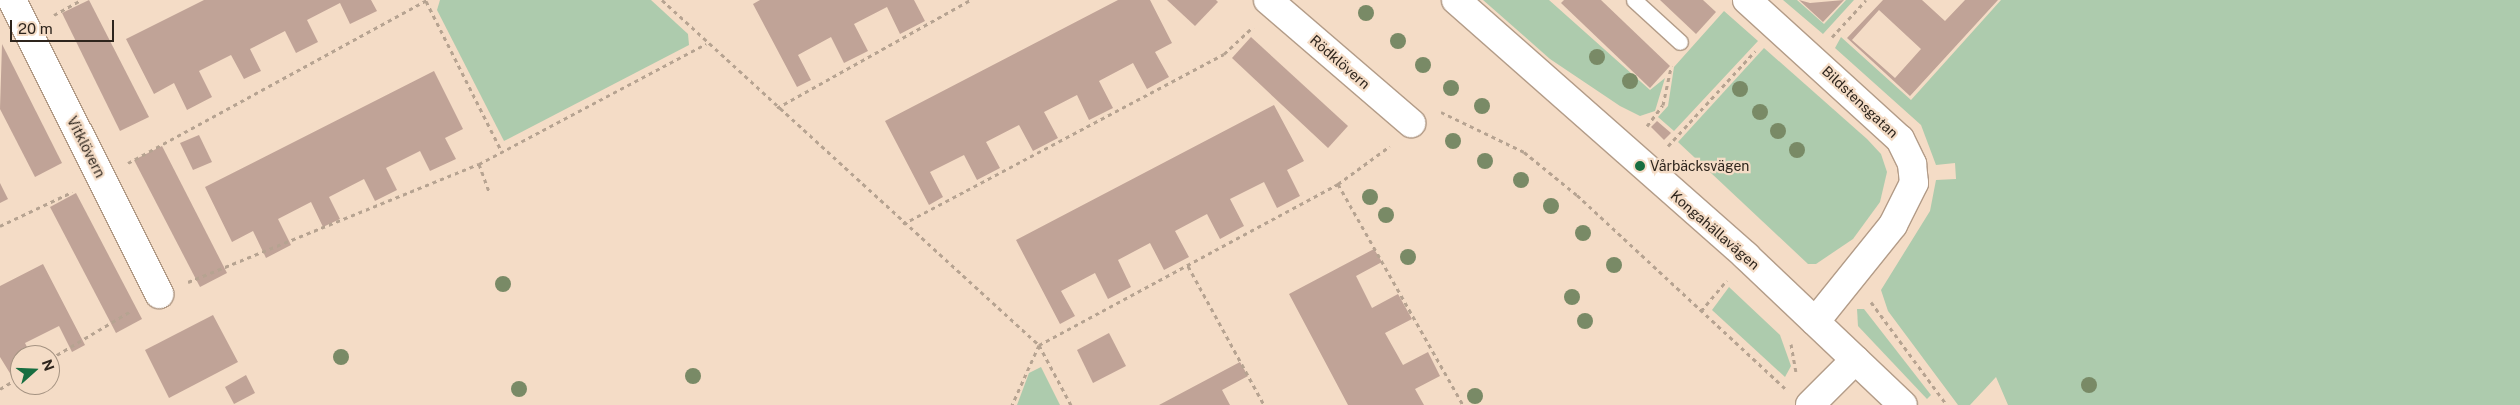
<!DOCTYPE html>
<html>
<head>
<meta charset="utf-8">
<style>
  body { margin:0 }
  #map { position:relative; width:2520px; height:405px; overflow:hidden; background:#f4dcc6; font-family:"Public Sans",sans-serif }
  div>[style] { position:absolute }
  .green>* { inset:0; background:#adcbad }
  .building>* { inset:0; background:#c0a397 }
  .path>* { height:3px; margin-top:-1.5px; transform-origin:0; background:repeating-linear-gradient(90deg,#b6a391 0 4px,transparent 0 8px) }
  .roads { filter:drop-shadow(1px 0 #b39c88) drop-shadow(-1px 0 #b39c88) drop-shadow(0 1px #b39c88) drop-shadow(0 -1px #b39c88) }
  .service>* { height:15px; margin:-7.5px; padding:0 7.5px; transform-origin:7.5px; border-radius:7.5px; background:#fff }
  .minor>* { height:28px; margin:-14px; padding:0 14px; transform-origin:14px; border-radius:14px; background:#fff }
  .tertiary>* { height:28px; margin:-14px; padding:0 14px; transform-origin:14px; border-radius:14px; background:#fff }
  .trees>* { width:16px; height:16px; margin:-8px; border-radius:50%; background:#798a66 }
  .dots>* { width:14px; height:14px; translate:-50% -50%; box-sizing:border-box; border:2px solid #f4dcc6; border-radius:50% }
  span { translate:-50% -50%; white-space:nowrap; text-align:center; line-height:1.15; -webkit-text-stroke:4.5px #f4dcc6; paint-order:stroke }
  .street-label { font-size:14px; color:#2e251d }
  .poi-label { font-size:14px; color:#2e251d }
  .left { translate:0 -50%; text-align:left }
  .north { position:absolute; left:10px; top:345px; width:50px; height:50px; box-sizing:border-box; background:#f4dcc6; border:1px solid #a59382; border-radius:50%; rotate:70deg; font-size:14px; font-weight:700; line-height:20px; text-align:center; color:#2e251d }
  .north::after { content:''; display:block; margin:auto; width:18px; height:22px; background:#186e41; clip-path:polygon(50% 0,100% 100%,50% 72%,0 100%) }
  .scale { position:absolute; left:10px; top:20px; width:104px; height:22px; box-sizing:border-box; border:2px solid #2e251d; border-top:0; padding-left:6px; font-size:15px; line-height:18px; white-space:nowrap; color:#2e251d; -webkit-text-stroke:4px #f4dcc6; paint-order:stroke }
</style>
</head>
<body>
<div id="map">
  <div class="green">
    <div style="clip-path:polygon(440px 0,651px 0,688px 34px,689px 45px,504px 141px,437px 10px)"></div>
    <div style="clip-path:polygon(1483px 0,1549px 0,1650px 90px,1665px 78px,1655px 111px,1640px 116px,1620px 106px,1550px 59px)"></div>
    <div style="clip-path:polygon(1783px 0,1797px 0,1824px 24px,1846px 0,1854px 0,1823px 34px)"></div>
    <div style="clip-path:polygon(2001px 0,2520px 0,2520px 405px,2008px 405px,1996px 377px,1970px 405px,1958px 405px,1888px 311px,1881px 290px,1930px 211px,1936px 180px,1956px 179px,1955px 163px,1936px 165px,1921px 125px,1835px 48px,1841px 37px,1911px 100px)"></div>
    <div style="clip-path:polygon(1724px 11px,1758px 41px,1674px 131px,1658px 117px,1668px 106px,1674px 67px)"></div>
    <div style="clip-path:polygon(1764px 48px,1867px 139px,1881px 154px,1887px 172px,1880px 202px,1853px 239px,1816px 264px,1808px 264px,1678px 142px)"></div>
    <div style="clip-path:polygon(1729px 287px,1780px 335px,1791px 366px,1785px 377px,1712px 310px)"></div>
    <div style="clip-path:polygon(1857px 309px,1864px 309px,1931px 395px,1927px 399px,1858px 326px)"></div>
    <div style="clip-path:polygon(1041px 367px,1060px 405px,1017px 405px,1029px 373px)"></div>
  </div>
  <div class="building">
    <div style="clip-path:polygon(89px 0,149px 117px,120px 131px,62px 13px)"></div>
    <div style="clip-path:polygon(204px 0,371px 0,377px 11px,350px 24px,340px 3px,307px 20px,318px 42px,296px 53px,285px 31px,250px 49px,261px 71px,244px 79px,231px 55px,199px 71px,212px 97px,187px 110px,174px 83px,154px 94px,126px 39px)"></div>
    <div style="clip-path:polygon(760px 0,914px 0,925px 21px,900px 34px,887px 7px,854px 24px,868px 51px,844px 63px,831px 37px,798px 55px,811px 80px,797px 87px,753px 4px)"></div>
    <div style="clip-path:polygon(1118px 0,1150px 0,1172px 43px,1155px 52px,1169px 77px,1147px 89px,1133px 63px,1099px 81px,1113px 108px,1089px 120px,1077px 95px,1044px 112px,1058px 138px,1033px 151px,1019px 125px,986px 142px,1000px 168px,977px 180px,964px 155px,930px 172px,943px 197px,929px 205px,885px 121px)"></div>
    <div style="clip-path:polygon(1167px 0,1216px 0,1218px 2px,1195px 26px)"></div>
    <div style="clip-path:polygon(1564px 0,1601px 0,1670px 66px,1650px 88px,1561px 3px)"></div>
    <div style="clip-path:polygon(1660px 0,1703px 0,1716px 12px,1696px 34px)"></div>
    <div style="clip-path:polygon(1799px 0,1810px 3px,1844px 0,1823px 22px)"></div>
    <div style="clip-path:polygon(evenodd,1883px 0,1922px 0,1945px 21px,1965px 0,1998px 0,1910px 96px,1847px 38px,1883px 0,1879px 10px,1921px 49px,1895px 78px,1852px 40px,1879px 10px)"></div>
    <div style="clip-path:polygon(1251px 37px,1348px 126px,1328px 148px,1232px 58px)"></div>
    <div style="clip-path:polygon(2px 44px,62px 163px,35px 177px,0 109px)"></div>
    <div style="clip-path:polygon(434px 71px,463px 129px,445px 138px,456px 159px,430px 171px,420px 151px,386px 168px,397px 190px,375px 201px,364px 179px,329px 197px,340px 219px,323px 227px,311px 202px,278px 219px,291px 245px,266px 258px,253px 231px,232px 242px,205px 187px)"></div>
    <div style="clip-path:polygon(1274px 105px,1304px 161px,1287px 170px,1300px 196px,1277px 208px,1264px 182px,1230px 199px,1244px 226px,1220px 239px,1207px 214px,1175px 231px,1189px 257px,1164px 270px,1150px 243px,1118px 260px,1131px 287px,1108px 299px,1095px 273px,1061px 291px,1075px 316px,1060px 324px,1016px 240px)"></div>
    <div style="clip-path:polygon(1657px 121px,1671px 133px,1664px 140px,1651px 127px)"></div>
    <div style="clip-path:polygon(199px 135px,212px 162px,193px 170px,180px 143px)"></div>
    <div style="clip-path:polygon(162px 146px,227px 273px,200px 287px,134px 160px)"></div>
    <div style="clip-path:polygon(0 183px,8px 199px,0 203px)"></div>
    <div style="clip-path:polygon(76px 193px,142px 319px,116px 333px,50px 207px)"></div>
    <div style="clip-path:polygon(1374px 249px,1382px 262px,1356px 276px,1372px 308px,1398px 294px,1412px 319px,1385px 333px,1403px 365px,1428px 352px,1440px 376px,1415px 389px,1424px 405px,1348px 405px,1289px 294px)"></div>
    <div style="clip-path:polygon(43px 264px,85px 345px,72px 352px,59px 326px,25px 343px,31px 355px,20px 355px,20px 380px,16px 383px,0 357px,0 286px)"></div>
    <div style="clip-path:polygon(213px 315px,238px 362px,169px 398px,145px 350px)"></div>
    <div style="clip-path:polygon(1109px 333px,1126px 366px,1093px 383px,1077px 350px)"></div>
    <div style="clip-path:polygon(1240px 362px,1248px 376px,1222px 390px,1230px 405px,1159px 405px)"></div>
    <div style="clip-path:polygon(246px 375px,255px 393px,234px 404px,225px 387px)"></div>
  </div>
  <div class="path">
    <div style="left:662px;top:0;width:511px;rotate:42.46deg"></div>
    <div style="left:1039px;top:345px;width:66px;rotate:114.2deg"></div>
    <div style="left:426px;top:1px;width:169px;rotate:63.3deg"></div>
    <div style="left:54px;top:15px;width:31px;rotate:-29deg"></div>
    <div style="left:1832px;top:37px;width:50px;rotate:-47.4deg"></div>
    <div style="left:777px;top:108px;width:221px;rotate:-29.2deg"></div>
    <div style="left:1441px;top:112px;width:92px;rotate:25.7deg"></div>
    <div style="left:1524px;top:152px;width:68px;rotate:39.1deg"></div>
    <div style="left:1577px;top:195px;width:284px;rotate:42.9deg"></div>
    <div style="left:1647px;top:126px;width:26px;rotate:-53deg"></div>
    <div style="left:1663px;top:105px;width:40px;rotate:-78deg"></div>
    <div style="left:1668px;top:146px;width:129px;rotate:-47.5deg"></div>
    <div style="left:128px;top:163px;width:341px;rotate:-28.6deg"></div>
    <div style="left:479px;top:164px;width:29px;rotate:70deg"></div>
    <div style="left:1338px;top:184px;width:254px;rotate:60.5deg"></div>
    <div style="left:903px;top:224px;width:363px;rotate:-27.9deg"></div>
    <div style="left:1224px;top:54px;width:40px;rotate:-43deg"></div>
    <div style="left:0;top:226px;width:80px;rotate:-25.3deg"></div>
    <div style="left:1188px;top:266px;width:158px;rotate:61.3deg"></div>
    <div style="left:188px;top:282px;width:314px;rotate:-22.1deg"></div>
    <div style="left:479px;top:164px;width:257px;rotate:-27.9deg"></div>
    <div style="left:1871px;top:302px;width:128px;rotate:53.6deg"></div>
    <div style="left:1701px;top:311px;width:40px;rotate:-50deg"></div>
    <div style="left:1791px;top:344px;width:28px;rotate:80deg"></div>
    <div style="left:50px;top:359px;width:94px;rotate:-30.7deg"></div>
    <div style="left:0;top:389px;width:23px;rotate:-31deg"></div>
    <div style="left:1071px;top:405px;width:68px;rotate:-118.1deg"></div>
    <div style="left:1039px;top:345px;width:340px;rotate:-28.3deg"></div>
    <div style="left:1338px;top:184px;width:64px;rotate:-36.2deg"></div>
  </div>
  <div class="roads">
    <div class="service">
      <div style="left:1634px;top:0;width:62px;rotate:42.4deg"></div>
    </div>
    <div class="minor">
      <div style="left:12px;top:0;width:329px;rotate:63.4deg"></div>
      <div style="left:1268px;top:0;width:189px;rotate:40.7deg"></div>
      <div style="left:1747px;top:0;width:207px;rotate:42.3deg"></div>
      <div style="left:1900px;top:139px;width:28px;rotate:64deg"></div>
      <div style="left:1912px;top:164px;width:19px;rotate:84deg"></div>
      <div style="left:1914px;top:183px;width:47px;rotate:116.6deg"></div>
      <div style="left:1893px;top:225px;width:124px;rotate:128.8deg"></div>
      <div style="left:1810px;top:405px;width:64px;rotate:-45deg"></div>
    </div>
    <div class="tertiary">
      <div style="left:1456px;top:0;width:387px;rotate:41.4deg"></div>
      <div style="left:1746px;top:256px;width:216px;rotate:43.5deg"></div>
    </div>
  </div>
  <div class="trees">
    <div style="left:1366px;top:13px"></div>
    <div style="left:1398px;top:41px"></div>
    <div style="left:1597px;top:57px"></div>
    <div style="left:1423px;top:65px"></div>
    <div style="left:1630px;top:81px"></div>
    <div style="left:1451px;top:88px"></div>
    <div style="left:1740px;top:89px"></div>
    <div style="left:1482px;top:106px"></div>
    <div style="left:1760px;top:112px"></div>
    <div style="left:1778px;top:131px"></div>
    <div style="left:1453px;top:141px"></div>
    <div style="left:1797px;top:150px"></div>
    <div style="left:1485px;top:161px"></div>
    <div style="left:1521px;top:180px"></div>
    <div style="left:1370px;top:197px"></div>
    <div style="left:1551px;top:206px"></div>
    <div style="left:1386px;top:215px"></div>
    <div style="left:1583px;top:233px"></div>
    <div style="left:1408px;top:257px"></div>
    <div style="left:1614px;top:265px"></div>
    <div style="left:503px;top:284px"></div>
    <div style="left:1572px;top:297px"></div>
    <div style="left:1585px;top:321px"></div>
    <div style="left:341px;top:357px"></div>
    <div style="left:693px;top:376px"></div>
    <div style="left:2089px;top:385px"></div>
    <div style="left:519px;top:389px"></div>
    <div style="left:1475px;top:396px"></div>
  </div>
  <div class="dots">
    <div style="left:1640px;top:166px;background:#186e41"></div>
  </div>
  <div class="street-label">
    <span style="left:1340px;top:62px;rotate:41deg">Rödklövern</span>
    <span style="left:1860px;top:102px;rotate:43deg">Bildstensgatan</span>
    <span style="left:86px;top:147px;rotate:63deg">Vitklövern</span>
    <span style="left:1715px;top:230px;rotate:41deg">Kongahällavägen</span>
  </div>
  <div class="poi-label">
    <span class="left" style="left:1650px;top:166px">Vårbäcksvägen</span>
  </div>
  <div class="north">N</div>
  <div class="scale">20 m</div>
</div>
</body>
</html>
